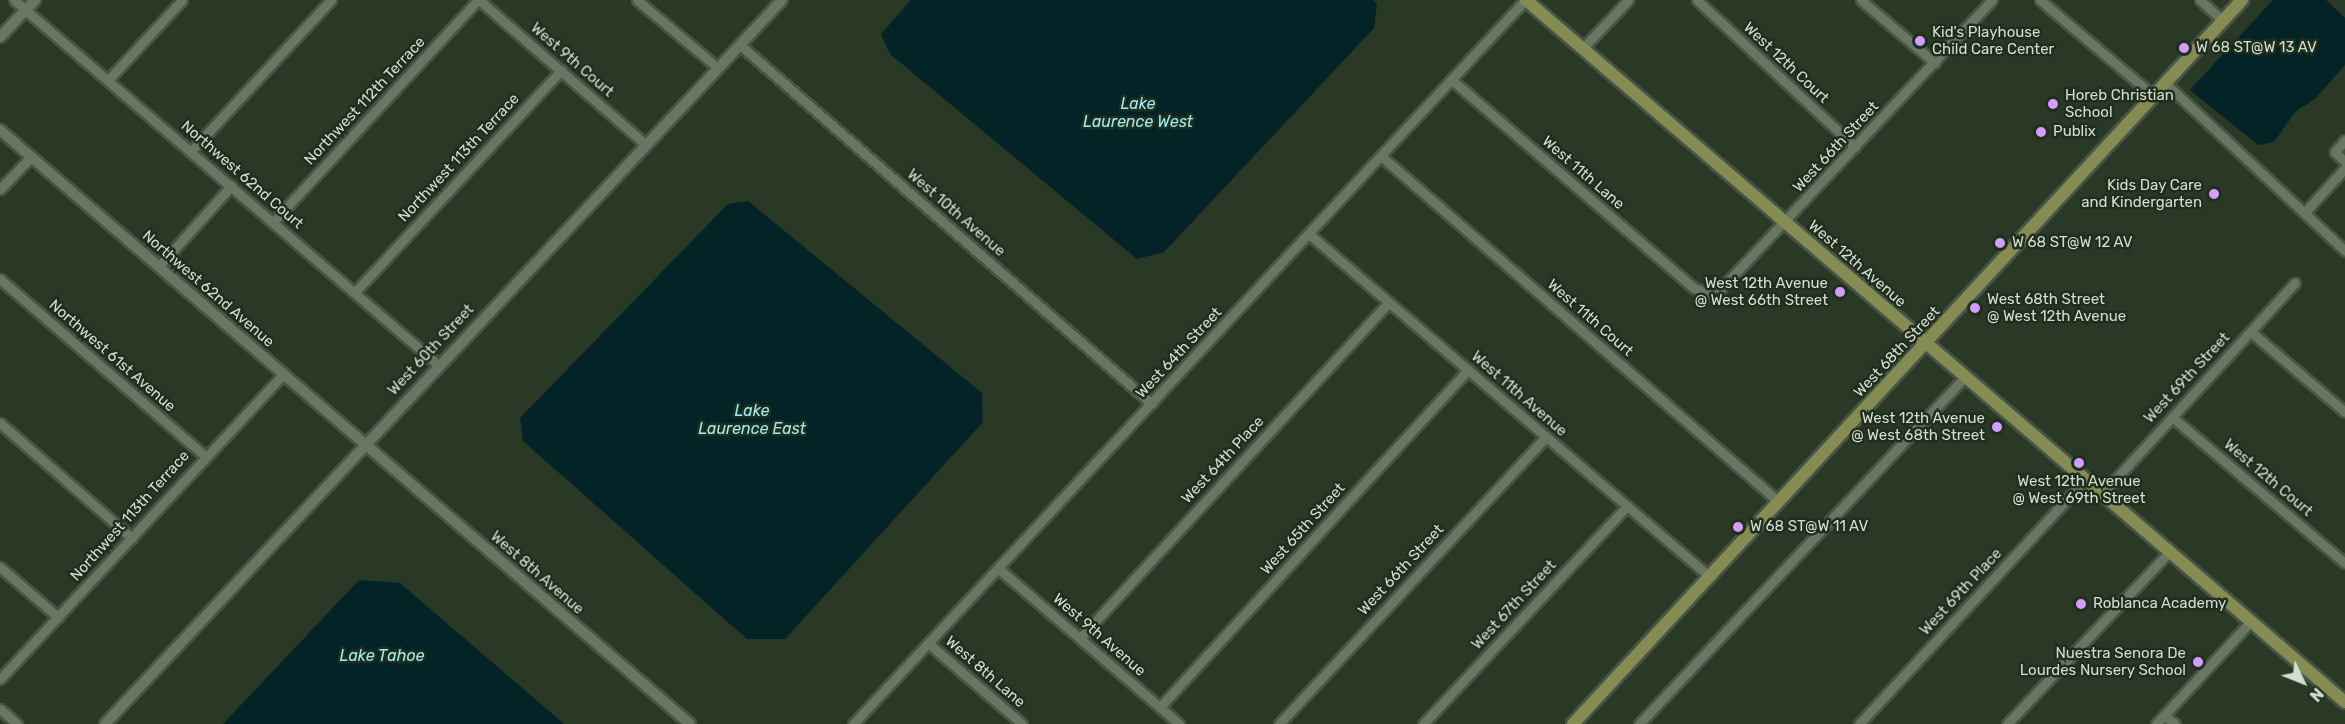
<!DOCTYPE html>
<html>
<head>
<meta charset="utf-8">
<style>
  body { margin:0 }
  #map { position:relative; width:2345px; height:724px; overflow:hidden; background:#2a3826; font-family:Rubik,sans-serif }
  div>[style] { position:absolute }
  .water>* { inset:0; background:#032327 }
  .roads { filter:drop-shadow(2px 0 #485446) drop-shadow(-2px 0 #485446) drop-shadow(0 2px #485446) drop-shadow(0 -2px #485446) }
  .minor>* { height:9px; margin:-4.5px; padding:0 4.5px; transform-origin:4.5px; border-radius:4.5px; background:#677762 }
  .tertiary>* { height:10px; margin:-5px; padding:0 5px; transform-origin:5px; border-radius:5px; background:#677762 }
  .secondary>* { height:12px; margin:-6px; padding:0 6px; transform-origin:6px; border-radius:6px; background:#848c53 }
  .dots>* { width:16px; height:16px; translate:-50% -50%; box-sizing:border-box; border:3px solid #202e1d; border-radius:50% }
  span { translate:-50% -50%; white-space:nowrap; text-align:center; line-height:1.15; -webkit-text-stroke:5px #202e1d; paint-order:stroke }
  .poi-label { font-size:15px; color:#d4ddd2 }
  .left { translate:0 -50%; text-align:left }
  .right { translate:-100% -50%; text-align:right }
  .street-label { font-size:15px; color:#d4ddd2 }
  .water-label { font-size:16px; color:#9deaf4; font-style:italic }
  .north { position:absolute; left:2273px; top:652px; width:60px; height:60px; -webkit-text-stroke:4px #202e1d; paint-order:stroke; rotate:133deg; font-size:16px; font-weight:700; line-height:24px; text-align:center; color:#d4ddd2 }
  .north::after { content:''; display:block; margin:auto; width:21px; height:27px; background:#d4ddd2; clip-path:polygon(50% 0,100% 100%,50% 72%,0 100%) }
</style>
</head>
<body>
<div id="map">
  <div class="water">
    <div style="clip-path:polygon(911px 0,1373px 0,1377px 4px,1374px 28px,1164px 252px,1137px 259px,890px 54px,881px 34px)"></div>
    <div style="clip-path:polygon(2273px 0,2326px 0,2345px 18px,2345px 65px,2315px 99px,2296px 111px,2274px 142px,2258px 145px,2190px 90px)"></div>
    <div style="clip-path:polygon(748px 201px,982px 393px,983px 422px,785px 639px,747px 639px,523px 441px,520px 418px,728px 204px)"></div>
    <div style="clip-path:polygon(359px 580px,400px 583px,564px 724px,223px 724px)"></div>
  </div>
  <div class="roads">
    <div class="minor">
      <div style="left:14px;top:0;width:558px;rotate:40.71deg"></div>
      <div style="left:479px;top:0;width:220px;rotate:40.9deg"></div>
      <div style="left:637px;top:0;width:106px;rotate:40deg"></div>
      <div style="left:1697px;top:0;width:216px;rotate:42.9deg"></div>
      <div style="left:1861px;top:0;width:97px;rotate:40.4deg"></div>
      <div style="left:2040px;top:0;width:148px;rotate:40.1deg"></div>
      <div style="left:2200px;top:0;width:31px;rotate:42deg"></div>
      <div style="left:740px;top:45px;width:546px;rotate:41.07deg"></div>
      <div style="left:1583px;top:48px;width:66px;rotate:-46.8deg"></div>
      <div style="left:108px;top:80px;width:109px;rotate:-47.2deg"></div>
      <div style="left:1452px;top:80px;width:319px;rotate:40.7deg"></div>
      <div style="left:1694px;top:288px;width:22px;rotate:22deg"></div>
      <div style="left:1714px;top:296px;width:406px;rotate:-46.8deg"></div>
      <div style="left:2165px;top:83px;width:246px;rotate:43deg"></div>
      <div style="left:2345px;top:140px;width:16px;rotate:130deg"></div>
      <div style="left:2335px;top:152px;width:14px;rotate:45deg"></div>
      <div style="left:191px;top:151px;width:206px;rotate:-47.2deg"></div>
      <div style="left:1381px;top:156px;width:527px;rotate:41deg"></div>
      <div style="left:0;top:189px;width:45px;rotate:-45.9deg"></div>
      <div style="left:2305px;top:212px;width:59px;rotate:-47.7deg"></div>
      <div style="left:273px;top:222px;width:302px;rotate:-47.3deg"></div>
      <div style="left:1309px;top:234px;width:528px;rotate:40.54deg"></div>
      <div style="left:159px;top:266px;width:108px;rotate:-48deg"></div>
      <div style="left:0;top:279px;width:271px;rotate:40.8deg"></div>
      <div style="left:355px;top:292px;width:303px;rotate:-47.1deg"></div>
      <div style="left:2251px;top:332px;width:123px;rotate:40.4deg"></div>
      <div style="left:2172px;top:417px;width:226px;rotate:40.2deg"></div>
      <div style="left:0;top:423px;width:175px;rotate:41.1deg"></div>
      <div style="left:2102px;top:494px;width:286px;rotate:-47.6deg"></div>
      <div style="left:0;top:567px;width:77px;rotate:40.8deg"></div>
      <div style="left:999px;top:569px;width:238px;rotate:40.7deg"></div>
      <div style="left:1080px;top:638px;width:456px;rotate:-47.4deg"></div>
      <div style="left:929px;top:644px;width:123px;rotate:40.7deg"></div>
      <div style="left:0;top:679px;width:416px;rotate:-47.1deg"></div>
      <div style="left:1160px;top:707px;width:457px;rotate:-47.6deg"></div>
      <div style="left:0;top:709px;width:23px;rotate:41deg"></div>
      <div style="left:2164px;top:715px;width:14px;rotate:39deg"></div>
      <div style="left:853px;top:724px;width:988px;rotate:-47.13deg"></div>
      <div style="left:1279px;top:724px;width:392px;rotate:-47.1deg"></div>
      <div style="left:1423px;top:724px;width:299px;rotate:-46.9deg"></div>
      <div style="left:1639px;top:724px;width:476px;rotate:-46.8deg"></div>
      <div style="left:1859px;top:724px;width:333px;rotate:-47.2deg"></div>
      <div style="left:2007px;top:724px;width:236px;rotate:-46.7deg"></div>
      <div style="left:2156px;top:724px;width:140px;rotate:-47.3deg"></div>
    </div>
    <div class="tertiary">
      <div style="left:0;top:37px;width:51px;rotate:-46.6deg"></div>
      <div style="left:0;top:130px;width:910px;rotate:40.72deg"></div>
      <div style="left:105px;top:724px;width:991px;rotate:-46.92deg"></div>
    </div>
    <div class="secondary">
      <div style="left:1526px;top:0;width:1079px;rotate:40.6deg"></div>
      <div style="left:1573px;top:724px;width:986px;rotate:-47.26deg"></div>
    </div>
  </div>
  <div class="dots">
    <div style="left:1920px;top:41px;background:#d29dfd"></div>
    <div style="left:2184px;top:48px;background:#d29dfd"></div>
    <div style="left:2053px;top:104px;background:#d29dfd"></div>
    <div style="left:2041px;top:132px;background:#d29dfd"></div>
    <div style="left:2214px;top:194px;background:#d29dfd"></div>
    <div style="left:2000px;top:243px;background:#d29dfd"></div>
    <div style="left:1840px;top:292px;background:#d29dfd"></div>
    <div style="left:1975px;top:308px;background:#d29dfd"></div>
    <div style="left:1997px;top:427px;background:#d29dfd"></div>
    <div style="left:2079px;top:463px;background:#d29dfd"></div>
    <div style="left:1738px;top:527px;background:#d29dfd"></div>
    <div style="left:2081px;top:604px;background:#d29dfd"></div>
    <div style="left:2198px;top:662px;background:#d29dfd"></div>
  </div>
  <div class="poi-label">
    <span class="left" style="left:1932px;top:41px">Kid's Playhouse<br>Child Care Center</span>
    <span class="left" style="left:2196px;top:48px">W 68 ST@W 13 AV</span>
    <span class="left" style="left:2065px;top:104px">Horeb Christian<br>School</span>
    <span class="left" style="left:2053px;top:132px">Publix</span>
    <span class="right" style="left:2202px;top:194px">Kids Day Care<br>and Kindergarten</span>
    <span class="left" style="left:2012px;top:243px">W 68 ST@W 12 AV</span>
    <span class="right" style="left:1828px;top:292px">West 12th Avenue<br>@ West 66th Street</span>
    <span class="left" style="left:1987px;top:308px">West 68th Street<br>@ West 12th Avenue</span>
    <span class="right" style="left:1985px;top:427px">West 12th Avenue<br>@ West 68th Street</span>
    <span style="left:2079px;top:490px">West 12th Avenue<br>@ West 69th Street</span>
    <span class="left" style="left:1750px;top:527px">W 68 ST@W 11 AV</span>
    <span class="left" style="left:2093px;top:604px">Roblanca Academy</span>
    <span class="right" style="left:2186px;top:662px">Nuestra Senora De<br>Lourdes Nursery School</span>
  </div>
  <div class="street-label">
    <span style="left:572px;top:60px;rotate:41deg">West 9th Court</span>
    <span style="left:1786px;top:63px;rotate:43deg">West 12th Court</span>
    <span style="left:365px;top:101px;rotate:-47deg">Northwest 112th Terrace</span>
    <span style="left:1836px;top:147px;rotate:-47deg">West 66th Street</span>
    <span style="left:459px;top:158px;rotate:-47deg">Northwest 113th Terrace</span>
    <span style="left:1583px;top:173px;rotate:41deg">West 11th Lane</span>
    <span style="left:242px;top:175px;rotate:41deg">Northwest 62nd Court</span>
    <span style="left:956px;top:213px;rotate:41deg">West 10th Avenue</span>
    <span style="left:1857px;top:264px;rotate:41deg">West 12th Avenue</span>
    <span style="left:208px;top:289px;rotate:41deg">Northwest 62nd Avenue</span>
    <span style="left:1590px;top:318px;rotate:41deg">West 11th Court</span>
    <span style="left:431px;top:350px;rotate:-47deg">West 60th Street</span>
    <span style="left:1897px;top:352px;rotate:-47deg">West 68th Street</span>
    <span style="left:1179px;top:353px;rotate:-47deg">West 64th Street</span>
    <span style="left:112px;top:356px;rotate:41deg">Northwest 61st Avenue</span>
    <span style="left:2187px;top:378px;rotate:-47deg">West 69th Street</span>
    <span style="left:1519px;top:394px;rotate:41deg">West 11th Avenue</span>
    <span style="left:1223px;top:460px;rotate:-47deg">West 64th Place</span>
    <span style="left:2268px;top:478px;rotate:40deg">West 12th Court</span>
    <span style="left:130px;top:516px;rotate:-48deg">Northwest 113th Terrace</span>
    <span style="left:1303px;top:529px;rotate:-48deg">West 65th Street</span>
    <span style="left:1401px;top:570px;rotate:-47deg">West 66th Street</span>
    <span style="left:537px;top:573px;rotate:41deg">West 8th Avenue</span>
    <span style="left:1961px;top:592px;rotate:-47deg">West 69th Place</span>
    <span style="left:1514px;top:605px;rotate:-47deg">West 67th Street</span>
    <span style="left:1099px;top:635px;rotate:41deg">West 9th Avenue</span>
    <span style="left:985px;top:672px;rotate:41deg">West 8th Lane</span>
  </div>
  <div class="water-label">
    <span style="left:1138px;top:113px">Lake<br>Laurence West</span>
    <span style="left:752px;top:420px">Lake<br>Laurence East</span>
    <span style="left:382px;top:656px">Lake Tahoe</span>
  </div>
  <div class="north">N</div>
</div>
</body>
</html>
